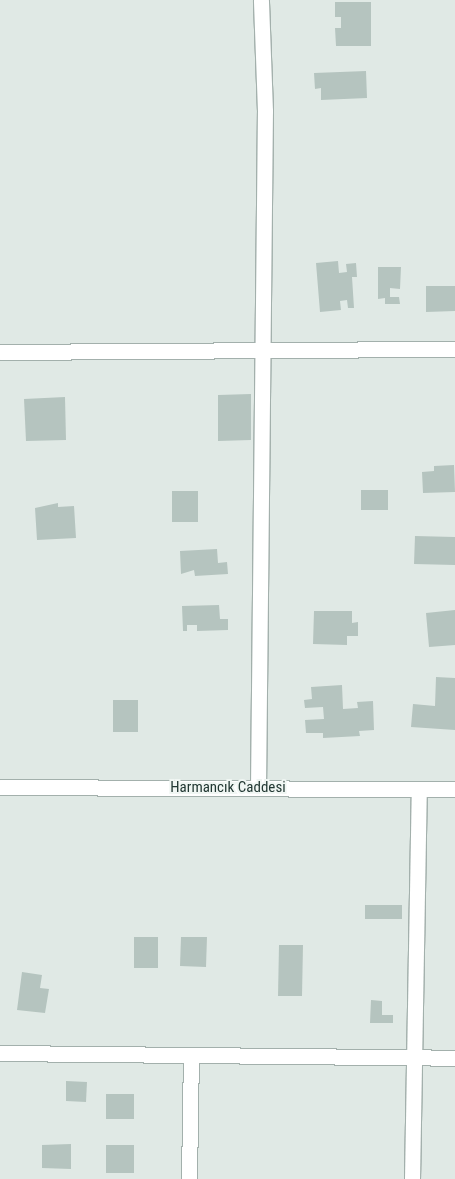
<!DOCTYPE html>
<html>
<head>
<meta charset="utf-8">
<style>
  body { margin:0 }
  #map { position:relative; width:455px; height:1179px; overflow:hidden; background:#e0e9e5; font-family:"Roboto Condensed",sans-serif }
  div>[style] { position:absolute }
  .building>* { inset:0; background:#b5c4bf }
  .roads { filter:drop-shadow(1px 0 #a3b0ac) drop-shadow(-1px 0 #a3b0ac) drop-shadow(0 1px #a3b0ac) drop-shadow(0 -1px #a3b0ac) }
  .minor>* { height:15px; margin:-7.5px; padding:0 7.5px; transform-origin:7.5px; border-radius:7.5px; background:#fff }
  span { translate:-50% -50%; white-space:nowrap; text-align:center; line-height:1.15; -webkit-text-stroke:4px #f0f6f3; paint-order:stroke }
  .street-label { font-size:15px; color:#223833 }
</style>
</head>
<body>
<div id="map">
  <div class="building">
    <div style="clip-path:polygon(335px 2px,371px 2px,371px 46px,336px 46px,335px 28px,341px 28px,341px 17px,335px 17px)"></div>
    <div style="clip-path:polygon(366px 71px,367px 98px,321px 100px,321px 88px,315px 89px,314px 73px)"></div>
    <div style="clip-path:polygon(338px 261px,339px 273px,347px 272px,346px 264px,356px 263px,357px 277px,352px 277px,354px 308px,348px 308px,347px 300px,340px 301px,341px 310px,320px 312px,316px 263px)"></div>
    <div style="clip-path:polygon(378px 267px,401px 267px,400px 289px,390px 288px,390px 297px,399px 297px,400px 304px,385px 304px,385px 298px,378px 299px)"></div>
    <div style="clip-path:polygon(426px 286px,455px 286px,455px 311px,426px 312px)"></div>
    <div style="clip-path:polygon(251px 394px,251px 440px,218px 441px,218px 395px)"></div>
    <div style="clip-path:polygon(65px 397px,66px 440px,26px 441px,24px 399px)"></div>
    <div style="clip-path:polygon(454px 465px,455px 492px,423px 493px,422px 472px,434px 471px,434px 466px)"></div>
    <div style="clip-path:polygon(361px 490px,388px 490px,388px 510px,361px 510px)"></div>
    <div style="clip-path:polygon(172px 491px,198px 491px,198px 522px,172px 522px)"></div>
    <div style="clip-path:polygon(58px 503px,58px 507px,74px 506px,76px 538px,37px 540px,35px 508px)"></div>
    <div style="clip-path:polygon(415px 536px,455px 537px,455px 565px,414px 564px)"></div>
    <div style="clip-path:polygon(217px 549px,218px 563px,227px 562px,228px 574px,195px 576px,194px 570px,181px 574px,180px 551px)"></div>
    <div style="clip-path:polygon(219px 605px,220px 619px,228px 619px,228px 630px,197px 631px,197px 625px,187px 625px,187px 631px,183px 631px,182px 606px)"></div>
    <div style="clip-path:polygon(455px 610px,455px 645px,429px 647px,426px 613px)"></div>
    <div style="clip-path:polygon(314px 611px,352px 611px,352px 623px,358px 622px,358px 636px,347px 636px,347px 645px,313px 644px)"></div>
    <div style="clip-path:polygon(436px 677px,455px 678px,455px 730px,411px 727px,413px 704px,435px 706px)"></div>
    <div style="clip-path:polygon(342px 685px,343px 709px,358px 708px,357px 702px,373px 701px,374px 730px,359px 731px,360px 736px,323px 738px,323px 733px,306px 733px,305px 720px,324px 719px,323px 707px,305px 708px,304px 700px,312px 699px,311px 687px)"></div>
    <div style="clip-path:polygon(113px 700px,138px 700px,138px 732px,113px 732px)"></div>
    <div style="clip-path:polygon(365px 905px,402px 905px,402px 919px,365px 919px)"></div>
    <div style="clip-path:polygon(134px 937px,158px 937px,158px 968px,134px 968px)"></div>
    <div style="clip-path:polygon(181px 937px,207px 937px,206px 967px,180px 966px)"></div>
    <div style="clip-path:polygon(279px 945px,303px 945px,302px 996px,278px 996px)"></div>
    <div style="clip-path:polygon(22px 972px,42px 975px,40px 988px,49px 989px,45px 1013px,17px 1010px)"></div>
    <div style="clip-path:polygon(371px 1000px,382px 1001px,382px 1015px,393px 1015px,393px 1023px,370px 1023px)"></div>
    <div style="clip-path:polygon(66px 1081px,87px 1082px,86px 1102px,66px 1101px)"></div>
    <div style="clip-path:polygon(106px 1094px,134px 1094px,134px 1119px,106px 1119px)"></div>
    <div style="clip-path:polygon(71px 1144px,71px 1169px,42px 1168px,42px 1145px)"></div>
    <div style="clip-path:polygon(106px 1145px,134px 1145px,134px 1173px,106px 1173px)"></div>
  </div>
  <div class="roads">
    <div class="minor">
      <div style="left:0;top:352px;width:455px;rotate:-0.4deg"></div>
      <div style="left:0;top:787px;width:455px;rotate:0.3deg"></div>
      <div style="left:258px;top:788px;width:677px;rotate:-89.41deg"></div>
      <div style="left:265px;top:111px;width:111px;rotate:-92.1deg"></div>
      <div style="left:0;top:1053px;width:455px;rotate:0.6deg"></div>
      <div style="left:189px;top:1179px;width:124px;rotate:-89.1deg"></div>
      <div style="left:412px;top:1179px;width:390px;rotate:-89deg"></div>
    </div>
  </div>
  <div class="street-label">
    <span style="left:228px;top:788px">Harmancık Caddesi</span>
  </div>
</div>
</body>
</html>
